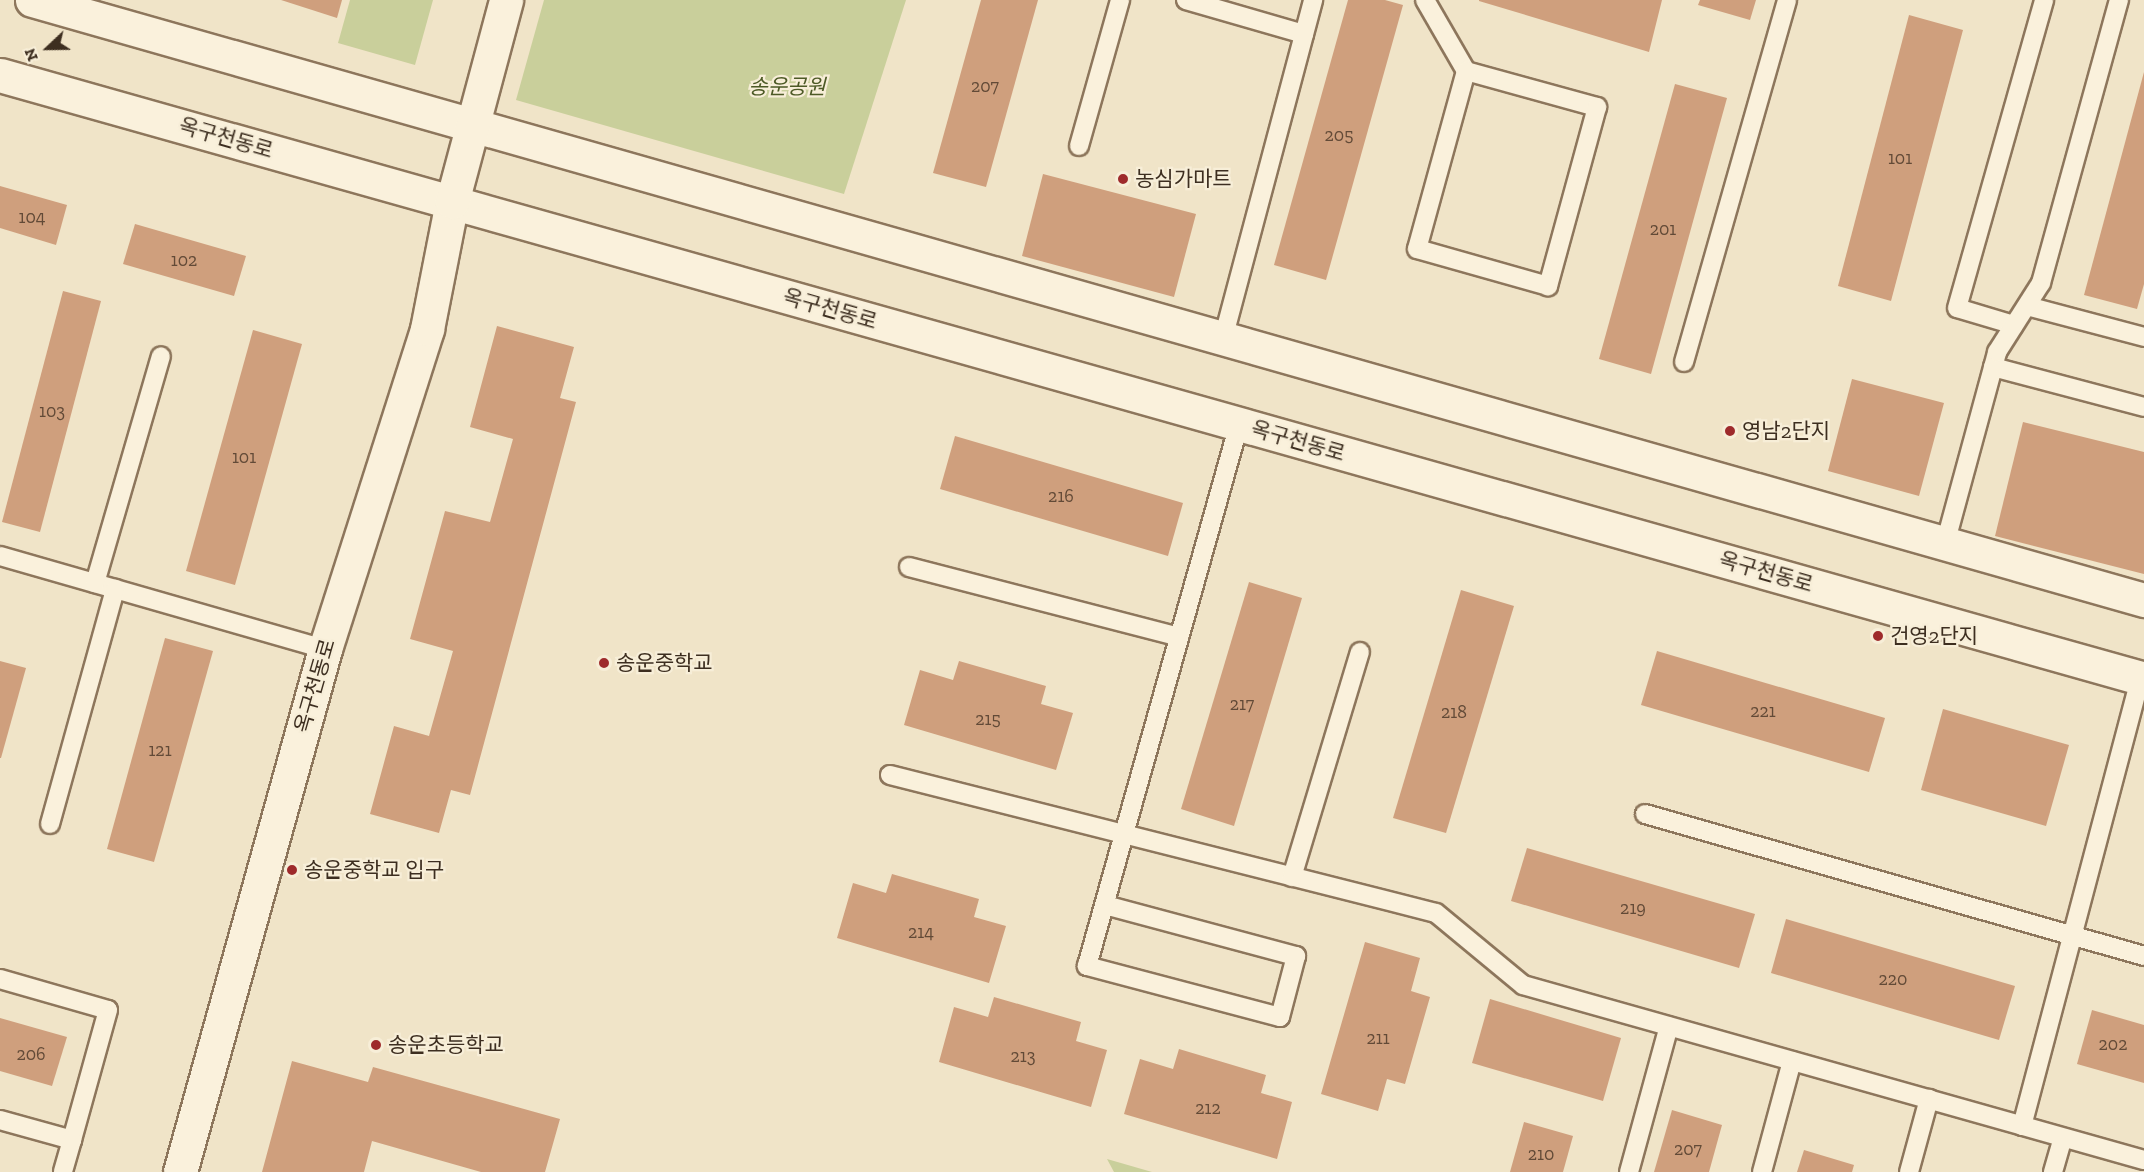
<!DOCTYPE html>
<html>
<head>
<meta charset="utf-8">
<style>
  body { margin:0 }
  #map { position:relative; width:2144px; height:1172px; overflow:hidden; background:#f0e4c8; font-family:"Zilla Slab","Noto Sans KR",serif }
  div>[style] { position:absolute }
  .green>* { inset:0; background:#c9cf9b }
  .building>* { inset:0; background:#cf9f7d }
  .roads { filter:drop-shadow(2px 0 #8d765c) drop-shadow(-2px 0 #8d765c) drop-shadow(0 2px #8d765c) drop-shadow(0 -2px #8d765c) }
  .service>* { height:18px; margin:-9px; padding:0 9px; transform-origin:9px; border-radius:9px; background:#faf1dc }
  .tertiary>* { height:33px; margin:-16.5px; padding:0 16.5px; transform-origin:16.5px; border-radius:16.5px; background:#faf1dc }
  .dots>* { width:16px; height:16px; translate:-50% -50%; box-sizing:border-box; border:3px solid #f7eed8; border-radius:50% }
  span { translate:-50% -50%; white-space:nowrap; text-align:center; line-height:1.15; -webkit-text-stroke:4.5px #f7eed8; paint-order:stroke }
  .number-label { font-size:18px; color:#624a37 }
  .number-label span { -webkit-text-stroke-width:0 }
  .park-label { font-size:21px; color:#4d5a26; font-style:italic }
  .street-label { font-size:21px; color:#3d2e20 }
  .poi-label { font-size:21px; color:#3d2e20 }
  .left { translate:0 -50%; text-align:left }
  .north { position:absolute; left:18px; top:18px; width:60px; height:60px; -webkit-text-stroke:4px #f7eed8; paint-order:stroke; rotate:248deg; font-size:16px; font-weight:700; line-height:24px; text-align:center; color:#3d2e20 }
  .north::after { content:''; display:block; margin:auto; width:21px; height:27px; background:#3d2e20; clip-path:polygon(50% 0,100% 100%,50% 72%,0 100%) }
</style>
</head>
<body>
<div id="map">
  <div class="green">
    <div style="clip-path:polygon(350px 0,433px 0,415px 65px,338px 43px)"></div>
    <div style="clip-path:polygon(544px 0,906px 0,844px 194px,516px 100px)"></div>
    <div style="clip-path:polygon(1107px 1159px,1152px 1172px,1114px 1172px)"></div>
  </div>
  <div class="building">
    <div style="clip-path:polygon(281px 0,342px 0,337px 18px)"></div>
    <div style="clip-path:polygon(981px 0,1038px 0,986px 187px,933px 173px)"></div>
    <div style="clip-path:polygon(1348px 0,1385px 0,1403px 5px,1326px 280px,1274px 265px)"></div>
    <div style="clip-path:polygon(1662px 0,1649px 52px,1479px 1px,1479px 0)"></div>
    <div style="clip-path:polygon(1700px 0,1756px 0,1750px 20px,1698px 5px)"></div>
    <div style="clip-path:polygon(1909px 15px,1963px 30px,1891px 301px,1838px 286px)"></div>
    <div style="clip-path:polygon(2144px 72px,2144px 284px,2137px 309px,2084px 295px)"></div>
    <div style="clip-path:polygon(1675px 84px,1727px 98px,1651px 374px,1599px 359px)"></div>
    <div style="clip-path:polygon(1043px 174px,1196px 214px,1174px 297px,1022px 256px)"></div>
    <div style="clip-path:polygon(0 186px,67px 205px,56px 245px,0 228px)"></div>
    <div style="clip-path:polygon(135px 224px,246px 256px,234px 296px,123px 264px)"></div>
    <div style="clip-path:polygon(63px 291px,101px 301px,40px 532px,2px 522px)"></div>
    <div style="clip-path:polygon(497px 326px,574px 347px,560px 398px,576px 402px,470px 795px,451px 790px,439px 833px,370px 814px,394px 726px,429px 736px,453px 651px,410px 639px,445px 511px,490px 522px,513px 439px,470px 427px)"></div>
    <div style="clip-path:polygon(253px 330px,302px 344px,235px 585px,186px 571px)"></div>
    <div style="clip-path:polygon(1852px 379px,1944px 403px,1919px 496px,1828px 471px)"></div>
    <div style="clip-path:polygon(2023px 422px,2144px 452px,2144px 574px,1995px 536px)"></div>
    <div style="clip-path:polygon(955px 436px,1183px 503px,1168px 556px,940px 489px)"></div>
    <div style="clip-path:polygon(1249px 582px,1302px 598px,1234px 826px,1181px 809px)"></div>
    <div style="clip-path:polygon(1461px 590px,1514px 606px,1446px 833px,1393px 818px)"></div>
    <div style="clip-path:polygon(165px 638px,213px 651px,154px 862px,107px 849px)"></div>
    <div style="clip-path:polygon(1657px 651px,1885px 718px,1869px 772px,1641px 705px)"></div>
    <div style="clip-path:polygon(0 661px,26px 668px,1px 758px,0 758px)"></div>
    <div style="clip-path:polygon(959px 661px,1046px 686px,1041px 704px,1073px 713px,1056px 770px,904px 725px,920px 670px,953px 680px)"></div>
    <div style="clip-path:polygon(1943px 709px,2069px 745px,2046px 826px,1921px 790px)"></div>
    <div style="clip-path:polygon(1527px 848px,1755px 914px,1739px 968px,1511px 901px)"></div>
    <div style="clip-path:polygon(892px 874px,979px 899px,974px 917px,1006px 926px,989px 983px,837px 938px,853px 883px,886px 893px)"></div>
    <div style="clip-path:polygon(1786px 919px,2015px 986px,1999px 1040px,1771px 973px)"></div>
    <div style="clip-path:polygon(1365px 942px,1420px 958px,1411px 991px,1430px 997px,1405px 1084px,1387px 1079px,1378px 1111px,1321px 1094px)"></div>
    <div style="clip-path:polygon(994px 997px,1081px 1022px,1076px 1041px,1107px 1050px,1091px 1107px,939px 1062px,954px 1007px,988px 1017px)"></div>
    <div style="clip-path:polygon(1490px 999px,1621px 1038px,1603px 1101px,1472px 1063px)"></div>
    <div style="clip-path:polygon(2092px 1010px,2144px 1025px,2144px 1083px,2077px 1064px)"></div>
    <div style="clip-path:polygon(0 1018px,67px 1037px,52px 1086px,0 1071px)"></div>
    <div style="clip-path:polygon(1179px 1049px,1266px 1075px,1261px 1093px,1292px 1102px,1277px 1159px,1124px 1114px,1140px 1059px,1173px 1069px)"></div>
    <div style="clip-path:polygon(292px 1061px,368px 1082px,373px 1067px,560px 1119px,545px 1172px,481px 1172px,372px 1141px,364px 1172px,262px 1172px)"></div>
    <div style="clip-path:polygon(1672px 1110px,1722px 1125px,1709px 1172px,1654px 1172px)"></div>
    <div style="clip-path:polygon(1524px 1122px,1573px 1136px,1563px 1172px,1510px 1172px)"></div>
    <div style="clip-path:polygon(1804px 1150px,1854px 1165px,1852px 1172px,1797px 1172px)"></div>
  </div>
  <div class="roads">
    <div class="service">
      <div style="left:1186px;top:0;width:123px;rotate:16.1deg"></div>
      <div style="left:1425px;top:0;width:82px;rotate:60deg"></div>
      <div style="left:1466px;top:71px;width:136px;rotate:15.4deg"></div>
      <div style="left:1597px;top:107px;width:186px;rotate:105.3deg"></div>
      <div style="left:1548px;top:286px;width:136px;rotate:-164.2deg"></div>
      <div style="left:1417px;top:249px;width:185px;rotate:-74.6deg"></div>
      <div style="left:1079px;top:146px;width:152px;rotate:-74.3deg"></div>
      <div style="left:2027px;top:306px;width:121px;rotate:14.8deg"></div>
      <div style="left:2014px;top:325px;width:59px;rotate:-163.4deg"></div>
      <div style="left:1957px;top:308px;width:320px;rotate:-74.2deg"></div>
      <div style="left:1223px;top:339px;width:351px;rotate:-75.1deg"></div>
      <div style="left:1684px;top:362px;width:376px;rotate:-74.1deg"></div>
      <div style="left:1993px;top:367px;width:156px;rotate:14.8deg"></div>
      <div style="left:1945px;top:544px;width:199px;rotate:-74.8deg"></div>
      <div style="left:1997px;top:352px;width:82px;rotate:-57.5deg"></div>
      <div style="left:2041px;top:283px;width:294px;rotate:-74.6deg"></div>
      <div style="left:0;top:556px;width:338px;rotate:16deg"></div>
      <div style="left:909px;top:567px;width:279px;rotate:14.5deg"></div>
      <div style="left:95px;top:583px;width:236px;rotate:-73.8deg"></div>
      <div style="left:890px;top:775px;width:563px;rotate:14.18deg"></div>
      <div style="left:1436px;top:913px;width:113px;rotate:39.6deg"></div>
      <div style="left:1523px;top:985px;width:645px;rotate:15.74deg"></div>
      <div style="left:1645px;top:814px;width:519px;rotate:15.88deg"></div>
      <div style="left:50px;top:824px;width:244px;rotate:-74.5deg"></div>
      <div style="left:1292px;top:877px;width:235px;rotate:-73.2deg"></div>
      <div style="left:1105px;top:905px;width:198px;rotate:15deg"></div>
      <div style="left:1296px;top:956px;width:63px;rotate:104.7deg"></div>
      <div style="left:1280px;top:1017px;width:200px;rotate:-165.2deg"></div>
      <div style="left:1087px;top:966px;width:563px;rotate:-74.33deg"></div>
      <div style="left:0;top:979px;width:112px;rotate:16deg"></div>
      <div style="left:108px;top:1010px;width:135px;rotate:105.5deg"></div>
      <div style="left:0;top:1120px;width:75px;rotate:15.5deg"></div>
      <div style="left:72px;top:1140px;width:33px;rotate:106deg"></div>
      <div style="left:2022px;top:1126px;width:463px;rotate:-75.2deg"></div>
      <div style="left:1629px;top:1172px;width:151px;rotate:-74.7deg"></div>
      <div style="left:1762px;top:1172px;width:115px;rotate:-74.9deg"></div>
      <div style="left:1909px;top:1172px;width:76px;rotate:-74.7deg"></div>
      <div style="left:2053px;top:1172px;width:35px;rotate:-74deg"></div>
    </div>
    <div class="tertiary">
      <div style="left:32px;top:0;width:2196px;rotate:15.86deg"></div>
      <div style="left:0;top:75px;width:2227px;rotate:15.73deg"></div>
      <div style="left:180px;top:1172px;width:543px;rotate:-74.5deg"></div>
      <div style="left:325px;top:649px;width:336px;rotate:-72.3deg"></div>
      <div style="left:427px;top:329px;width:129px;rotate:-78.9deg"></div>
      <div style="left:452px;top:202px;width:209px;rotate:-75deg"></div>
    </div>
  </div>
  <div class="dots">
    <div style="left:1123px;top:179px;background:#9e2a2b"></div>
    <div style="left:1730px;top:431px;background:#9e2a2b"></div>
    <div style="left:1878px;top:636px;background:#9e2a2b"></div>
    <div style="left:604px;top:663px;background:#9e2a2b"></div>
    <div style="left:292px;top:870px;background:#9e2a2b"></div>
    <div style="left:376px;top:1045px;background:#9e2a2b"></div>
  </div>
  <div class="number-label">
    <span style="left:985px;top:86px">207</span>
    <span style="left:1339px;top:135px">205</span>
    <span style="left:1900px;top:158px">101</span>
    <span style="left:32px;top:217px">104</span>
    <span style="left:1663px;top:229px">201</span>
    <span style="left:184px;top:260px">102</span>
    <span style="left:52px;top:411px">103</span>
    <span style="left:244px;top:457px">101</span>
    <span style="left:1061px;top:496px">216</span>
    <span style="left:1242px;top:704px">217</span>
    <span style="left:1763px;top:711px">221</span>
    <span style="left:1454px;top:712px">218</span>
    <span style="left:988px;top:719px">215</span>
    <span style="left:160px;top:750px">121</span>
    <span style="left:1633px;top:908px">219</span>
    <span style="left:921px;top:932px">214</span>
    <span style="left:1893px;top:979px">220</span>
    <span style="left:1378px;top:1038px">211</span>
    <span style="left:2113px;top:1044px">202</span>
    <span style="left:31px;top:1054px">206</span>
    <span style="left:1023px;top:1056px">213</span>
    <span style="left:1208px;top:1108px">212</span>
    <span style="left:1688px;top:1149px">207</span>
    <span style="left:1541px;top:1154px">210</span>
  </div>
  <div class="park-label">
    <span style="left:787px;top:87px">송운공원</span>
  </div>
  <div class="street-label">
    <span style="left:226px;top:138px;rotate:16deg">옥구천동로</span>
    <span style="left:830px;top:309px;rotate:16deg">옥구천동로</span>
    <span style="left:1298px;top:441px;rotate:16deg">옥구천동로</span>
    <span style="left:1766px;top:572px;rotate:16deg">옥구천동로</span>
    <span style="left:315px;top:686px;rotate:-74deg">옥구천동로</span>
  </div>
  <div class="poi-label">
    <span class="left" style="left:1135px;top:179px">농심가마트</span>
    <span class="left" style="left:1742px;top:431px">영남2단지</span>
    <span class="left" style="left:1890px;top:636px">건영2단지</span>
    <span class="left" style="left:616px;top:663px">송운중학교</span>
    <span class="left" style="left:304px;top:870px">송운중학교 입구</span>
    <span class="left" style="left:388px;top:1045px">송운초등학교</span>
  </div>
  <div class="north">N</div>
</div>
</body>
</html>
